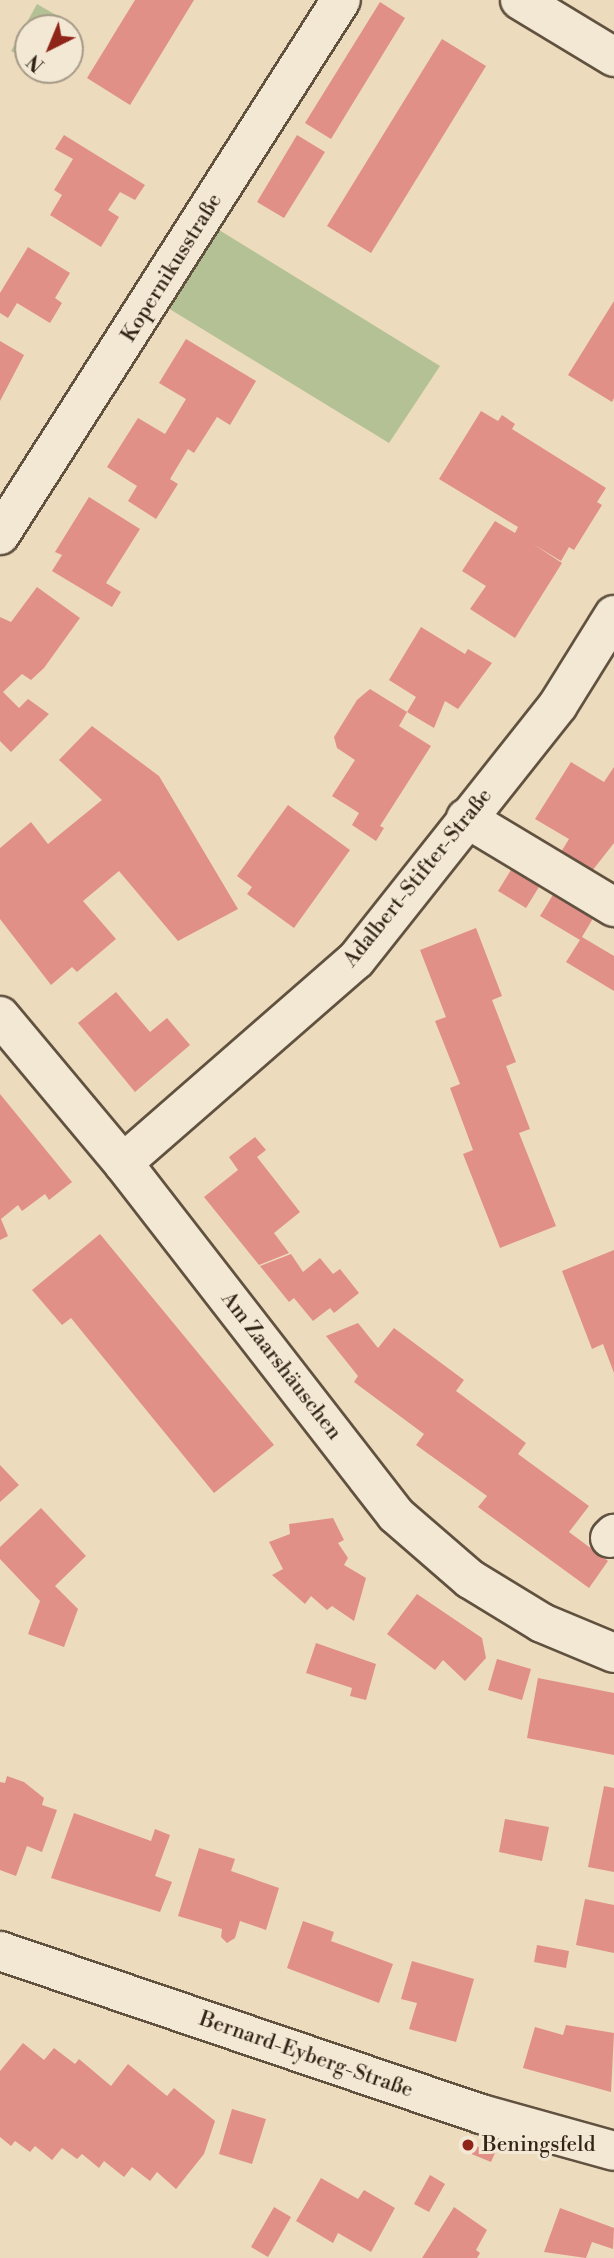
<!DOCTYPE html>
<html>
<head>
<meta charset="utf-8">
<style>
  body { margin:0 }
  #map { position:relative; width:614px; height:2258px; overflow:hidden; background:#eddbbd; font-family:"Libre Bodoni",serif }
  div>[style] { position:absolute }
  .green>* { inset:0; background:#b4c194 }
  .building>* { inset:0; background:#e09087 }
  .roads { filter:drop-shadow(2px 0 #615240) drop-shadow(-2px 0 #615240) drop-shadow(0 2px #615240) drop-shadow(0 -2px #615240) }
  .minor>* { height:38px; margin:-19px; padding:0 19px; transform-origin:19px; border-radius:19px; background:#f3e8d4 }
  .dots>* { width:19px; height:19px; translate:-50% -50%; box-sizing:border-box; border:4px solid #f3e8d4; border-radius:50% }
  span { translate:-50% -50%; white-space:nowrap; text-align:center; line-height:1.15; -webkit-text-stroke:6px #f3e8d4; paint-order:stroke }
  .street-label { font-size:21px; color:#322517 }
  .poi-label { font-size:21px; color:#322517 }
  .left { translate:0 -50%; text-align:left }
  .north { position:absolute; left:14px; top:14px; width:70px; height:70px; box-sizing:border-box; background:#f3e8d4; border:2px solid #a69a88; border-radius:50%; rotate:223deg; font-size:19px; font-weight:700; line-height:28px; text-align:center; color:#322517 }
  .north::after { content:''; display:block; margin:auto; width:24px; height:32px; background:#8f2418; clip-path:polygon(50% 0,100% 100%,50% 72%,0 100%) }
</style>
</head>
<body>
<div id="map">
  <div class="green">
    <div style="clip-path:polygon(37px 4px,75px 26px,70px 36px,70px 28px,28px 28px,28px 60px,11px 51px)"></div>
    <div style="clip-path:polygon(211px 225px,440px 366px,389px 443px,163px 305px)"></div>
  </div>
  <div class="building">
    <div style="clip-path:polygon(135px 0,194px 0,130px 105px,87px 78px)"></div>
    <div style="clip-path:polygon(380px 2px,405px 18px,331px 139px,305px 123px)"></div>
    <div style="clip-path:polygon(442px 39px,486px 66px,371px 253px,327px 226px)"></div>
    <div style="clip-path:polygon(64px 135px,145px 185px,135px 200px,120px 192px,108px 210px,119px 217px,101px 247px,50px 215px,62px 195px,54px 190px,73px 159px,55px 149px)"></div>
    <div style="clip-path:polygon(297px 135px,325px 152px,284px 218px,257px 202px)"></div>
    <div style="clip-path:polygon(28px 247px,70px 273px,55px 298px,62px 303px,50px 323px,17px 303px,8px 318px,0 313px,0 293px)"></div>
    <div style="clip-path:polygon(614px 301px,614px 398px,612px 402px,568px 375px)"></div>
    <div style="clip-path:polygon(186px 339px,256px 381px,230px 425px,217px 417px,194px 453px,188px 449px,170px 479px,178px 484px,156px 519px,128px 501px,137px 486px,107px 467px,138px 418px,165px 434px,186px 399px,159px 383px)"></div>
    <div style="clip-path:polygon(0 341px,24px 355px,0 401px)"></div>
    <div style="clip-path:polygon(481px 411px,498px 421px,502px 415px,515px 424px,512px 429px,606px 488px,597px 502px,602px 505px,574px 550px,569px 547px,561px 561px,533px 544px,562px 563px,515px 638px,470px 609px,486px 586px,462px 571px,495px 521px,515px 533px,518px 527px,439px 479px)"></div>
    <div style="clip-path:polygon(89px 497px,140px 529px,106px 583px,121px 592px,112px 607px,52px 571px,62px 555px,55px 552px)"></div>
    <div style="clip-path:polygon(37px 587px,80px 618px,44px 668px,31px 680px,22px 674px,3px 692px,19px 708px,28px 699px,49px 714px,11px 752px,0 741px,0 617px,11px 622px)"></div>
    <div style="clip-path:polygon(421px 627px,465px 654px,468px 649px,492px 663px,458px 709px,445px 701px,434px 728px,407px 712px,399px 726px,431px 746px,380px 826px,384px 828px,376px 841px,352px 825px,359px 813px,332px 796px,355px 760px,337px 748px,334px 737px,357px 700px,370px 689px,407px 712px,416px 697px,389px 680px)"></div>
    <div style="clip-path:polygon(92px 726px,159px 776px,238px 909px,178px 941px,119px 871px,83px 901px,116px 939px,77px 972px,72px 967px,51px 985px,0 919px,0 848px,31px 822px,48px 844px,102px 800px,59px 760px)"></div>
    <div style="clip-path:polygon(571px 762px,604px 782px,614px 767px,614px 843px,592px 871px,561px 852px,569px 839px,535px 819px)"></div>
    <div style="clip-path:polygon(288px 805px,350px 850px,294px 928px,247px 894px,252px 887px,237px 876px)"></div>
    <div style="clip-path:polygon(514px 865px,542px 882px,526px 908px,498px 891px)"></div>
    <div style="clip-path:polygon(556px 890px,595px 915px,582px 937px,614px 956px,614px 991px,566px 962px,580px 940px,540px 916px)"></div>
    <div style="clip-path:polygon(476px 928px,502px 996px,492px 1000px,516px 1062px,506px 1066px,530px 1129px,519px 1133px,556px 1226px,500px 1248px,463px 1154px,473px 1150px,450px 1088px,460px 1084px,435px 1021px,446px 1017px,420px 950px)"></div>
    <div style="clip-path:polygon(116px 992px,150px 1032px,167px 1018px,190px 1045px,135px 1092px,78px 1023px)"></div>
    <div style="clip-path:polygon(0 1094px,72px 1182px,49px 1200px,45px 1194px,22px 1211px,18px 1205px,1px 1219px,8px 1236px,0 1240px)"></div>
    <div style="clip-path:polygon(255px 1137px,266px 1150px,257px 1157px,300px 1212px,274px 1233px,289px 1253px,259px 1265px,204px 1197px,238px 1170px,229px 1157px)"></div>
    <div style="clip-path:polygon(100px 1234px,274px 1445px,214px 1493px,71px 1318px,62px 1325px,32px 1290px)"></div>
    <div style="clip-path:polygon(614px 1250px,614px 1373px,603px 1344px,592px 1349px,562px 1271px)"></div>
    <div style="clip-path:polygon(291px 1254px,303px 1272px,320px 1258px,333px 1274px,340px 1269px,359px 1293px,334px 1313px,330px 1308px,313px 1321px,294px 1298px,289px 1302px,260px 1266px)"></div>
    <div style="clip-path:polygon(358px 1323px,378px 1348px,394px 1328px,464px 1380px,456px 1391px,526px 1443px,518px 1454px,589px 1506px,569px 1532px,608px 1561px,589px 1588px,478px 1507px,487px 1496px,416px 1445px,424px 1434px,354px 1382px,358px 1376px,326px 1336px)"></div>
    <div style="clip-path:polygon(0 1465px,19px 1485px,0 1502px)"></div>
    <div style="clip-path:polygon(41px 1508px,86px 1556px,55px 1586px,78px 1609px,64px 1647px,28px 1634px,40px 1601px,0 1559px,0 1547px)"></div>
    <div style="clip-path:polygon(333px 1518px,344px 1540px,338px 1543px,348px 1558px,344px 1565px,366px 1578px,354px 1621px,332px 1606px,327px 1610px,311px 1596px,305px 1604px,272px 1575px,283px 1569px,269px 1542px,290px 1534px,289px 1524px)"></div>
    <div style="clip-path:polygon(417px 1594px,482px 1638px,486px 1658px,465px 1681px,443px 1660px,435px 1670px,387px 1634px)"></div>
    <div style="clip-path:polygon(316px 1643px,376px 1664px,366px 1700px,350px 1696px,352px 1688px,306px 1673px)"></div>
    <div style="clip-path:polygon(497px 1659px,531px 1669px,522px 1700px,488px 1690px)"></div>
    <div style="clip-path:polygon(538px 1678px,614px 1693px,614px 1755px,527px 1738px)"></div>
    <div style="clip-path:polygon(7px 1776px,24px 1782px,44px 1798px,42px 1805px,57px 1810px,42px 1852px,27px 1846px,16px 1876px,0 1870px,0 1782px,5px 1783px)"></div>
    <div style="clip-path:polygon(604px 1786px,614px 1788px,614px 1872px,588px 1867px)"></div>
    <div style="clip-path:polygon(74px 1813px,151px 1841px,155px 1829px,170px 1835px,155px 1876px,172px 1882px,160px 1912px,51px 1878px)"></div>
    <div style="clip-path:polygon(505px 1819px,549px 1827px,542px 1861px,499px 1852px)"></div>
    <div style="clip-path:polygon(199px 1848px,235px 1859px,231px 1871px,279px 1888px,266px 1930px,240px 1921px,235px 1938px,227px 1943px,221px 1937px,222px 1929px,178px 1916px)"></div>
    <div style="clip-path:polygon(585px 1899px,614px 1905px,614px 1953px,576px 1945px)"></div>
    <div style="clip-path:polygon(303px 1921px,334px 1932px,331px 1941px,393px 1964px,379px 2003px,287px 1968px)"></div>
    <div style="clip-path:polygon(537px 1945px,569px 1951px,566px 1968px,534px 1962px)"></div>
    <div style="clip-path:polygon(412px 1961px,474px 1979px,456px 2042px,409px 2029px,417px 2003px,401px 1999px)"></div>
    <div style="clip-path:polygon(566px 2025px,614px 2033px,611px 2092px,523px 2068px,535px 2027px,563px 2035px)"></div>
    <div style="clip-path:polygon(23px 2043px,44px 2060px,54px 2048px,75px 2064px,79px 2059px,111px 2086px,128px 2064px,167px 2096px,174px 2088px,215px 2121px,204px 2154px,176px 2189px,157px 2172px,150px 2181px,132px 2167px,124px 2177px,104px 2161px,99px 2168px,82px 2154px,77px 2159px,62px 2148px,52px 2160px,35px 2146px,30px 2152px,15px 2141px,11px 2146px,0 2137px,0 2071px)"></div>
    <div style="clip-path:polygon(232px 2109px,266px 2119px,252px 2164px,219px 2154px)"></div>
    <div style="clip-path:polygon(472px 2145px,495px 2153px,491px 2162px,469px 2153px)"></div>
    <div style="clip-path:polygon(430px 2175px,445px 2184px,429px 2212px,414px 2204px)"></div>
    <div style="clip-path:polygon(321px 2178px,358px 2199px,364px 2190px,395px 2208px,371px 2252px,338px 2233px,333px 2243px,296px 2221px)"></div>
    <div style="clip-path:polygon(274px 2207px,291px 2217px,268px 2257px,251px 2247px)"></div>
    <div style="clip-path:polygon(454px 2207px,487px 2230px,476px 2250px,480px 2253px,477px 2258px,422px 2258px)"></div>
    <div style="clip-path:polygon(560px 2208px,614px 2228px,613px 2249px,592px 2242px,586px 2258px,544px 2252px)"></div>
  </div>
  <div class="roads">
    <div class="minor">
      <div style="left:520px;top:0;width:110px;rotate:31.2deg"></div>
      <div style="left:0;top:535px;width:634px;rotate:-57.49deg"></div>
      <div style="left:466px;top:818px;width:173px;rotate:31deg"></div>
      <div style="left:0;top:1016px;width:192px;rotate:50.1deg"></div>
      <div style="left:123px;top:1163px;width:445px;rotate:52.2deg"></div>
      <div style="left:396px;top:1515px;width:98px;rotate:40.9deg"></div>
      <div style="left:470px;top:1579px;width:84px;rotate:31.4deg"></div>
      <div style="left:542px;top:1623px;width:78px;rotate:22.6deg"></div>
      <div style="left:123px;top:1163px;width:309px;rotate:-41.1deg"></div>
      <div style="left:356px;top:960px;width:325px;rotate:-51.6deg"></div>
      <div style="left:558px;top:705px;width:106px;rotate:-58.1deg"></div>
      <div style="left:610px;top:1538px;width:6px;rotate:-45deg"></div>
      <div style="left:0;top:1951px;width:508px;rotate:18.72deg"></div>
      <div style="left:481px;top:2114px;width:138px;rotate:15.5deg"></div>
    </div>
  </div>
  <div class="dots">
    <div style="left:468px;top:2145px;background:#8f2418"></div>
  </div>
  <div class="street-label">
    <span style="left:172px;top:268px;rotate:-58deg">Kopernikusstraße</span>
    <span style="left:418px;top:878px;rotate:-51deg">Adalbert-Stifter-Straße</span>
    <span style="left:281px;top:1366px;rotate:52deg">Am Zaarshäuschen</span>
    <span style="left:306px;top:2055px;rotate:19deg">Bernard-Eyberg-Straße</span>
  </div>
  <div class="poi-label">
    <span class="left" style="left:482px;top:2145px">Beningsfeld</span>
  </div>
  <div class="north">N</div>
</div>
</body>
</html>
